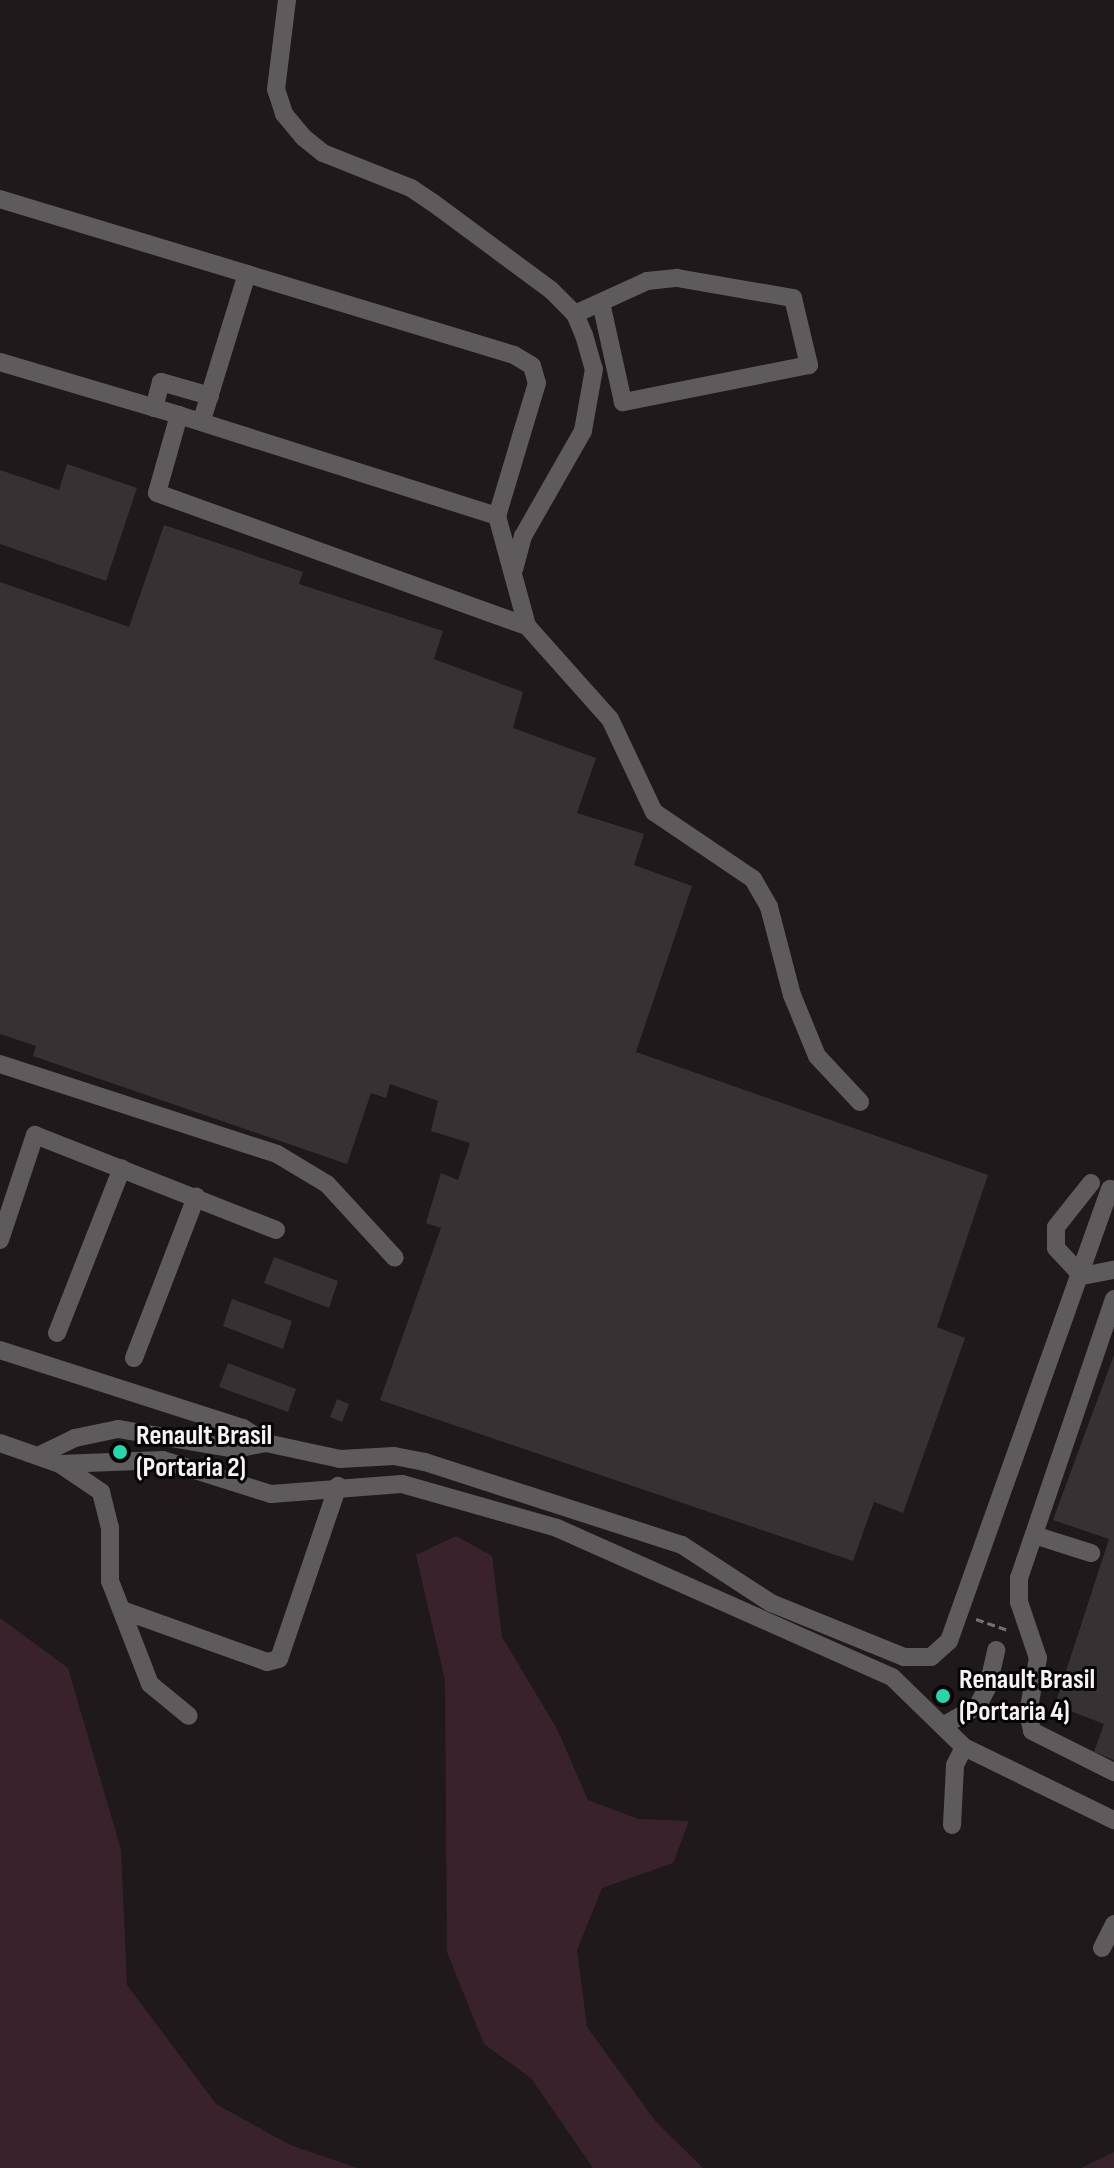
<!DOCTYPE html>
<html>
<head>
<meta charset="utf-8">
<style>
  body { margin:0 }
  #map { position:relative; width:1114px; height:2168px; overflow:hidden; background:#1f191b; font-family:"Sofia Sans Condensed",sans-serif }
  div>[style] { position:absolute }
  .green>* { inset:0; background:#3a222d }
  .building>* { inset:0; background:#383134 }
  .path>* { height:3px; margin-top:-1.5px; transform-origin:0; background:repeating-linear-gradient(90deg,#756f71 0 8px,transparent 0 12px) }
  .minor>* { height:18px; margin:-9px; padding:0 9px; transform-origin:9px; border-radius:9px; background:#5f5b5c }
  .dots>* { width:22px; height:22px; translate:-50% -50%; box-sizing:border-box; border:4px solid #070506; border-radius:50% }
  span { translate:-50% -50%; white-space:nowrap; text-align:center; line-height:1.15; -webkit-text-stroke:6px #070506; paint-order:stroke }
  .poi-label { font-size:28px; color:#f7f2f4; font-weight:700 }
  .left { translate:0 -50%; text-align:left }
</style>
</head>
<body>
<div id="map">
  <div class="green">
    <div style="clip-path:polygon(456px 1536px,492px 1556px,502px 1637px,557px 1729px,588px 1800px,638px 1819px,689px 1821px,673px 1863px,602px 1888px,577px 1950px,587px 2027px,656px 2122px,703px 2168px,593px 2168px,531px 2078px,484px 2044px,447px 1952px,445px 1680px,416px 1555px)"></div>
    <div style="clip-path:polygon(0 1618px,68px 1668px,121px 1850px,127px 1985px,216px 2104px,290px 2145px,358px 2168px,0 2168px)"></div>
    <div style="clip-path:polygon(1114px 2152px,1114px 2168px,1081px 2168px)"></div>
  </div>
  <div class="building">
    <div style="clip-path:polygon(67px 464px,137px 488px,106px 581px,0 544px,0 470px,59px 490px)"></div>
    <div style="clip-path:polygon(164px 525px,303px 572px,299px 584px,443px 631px,434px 659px,523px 692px,513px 728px,596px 758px,577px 813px,644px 834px,634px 865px,692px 886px,636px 1052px,988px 1175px,937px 1327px,965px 1338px,903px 1513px,874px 1502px,853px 1561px,380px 1400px,441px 1228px,426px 1223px,441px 1173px,458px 1180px,470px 1143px,431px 1131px,438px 1101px,390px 1084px,386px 1098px,371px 1093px,347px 1164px,33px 1056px,36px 1046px,0 1034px,0 582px,129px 627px)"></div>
    <div style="clip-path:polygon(274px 1257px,338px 1281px,329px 1308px,264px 1283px)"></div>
    <div style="clip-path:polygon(232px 1299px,292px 1321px,283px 1349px,223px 1326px)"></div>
    <div style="clip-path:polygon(1114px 1355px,1114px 1760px,1094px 1752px,1104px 1724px,1055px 1705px,1109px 1539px,1053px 1520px)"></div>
    <div style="clip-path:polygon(228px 1363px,296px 1389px,288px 1412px,219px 1387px)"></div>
    <div style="clip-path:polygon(337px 1399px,349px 1404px,342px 1422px,330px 1417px)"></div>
  </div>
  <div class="path">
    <div style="left:976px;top:1619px;width:36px;rotate:19deg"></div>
  </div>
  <div class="minor">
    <div style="left:287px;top:0;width:90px;rotate:97deg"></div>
    <div style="left:276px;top:89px;width:26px;rotate:72deg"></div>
    <div style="left:284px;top:114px;width:30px;rotate:50deg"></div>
    <div style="left:303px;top:137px;width:26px;rotate:39deg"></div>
    <div style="left:323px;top:153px;width:95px;rotate:21.7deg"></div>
    <div style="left:411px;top:188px;width:25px;rotate:34deg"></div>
    <div style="left:432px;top:202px;width:148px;rotate:36.5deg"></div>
    <div style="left:551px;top:290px;width:34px;rotate:45deg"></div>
    <div style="left:575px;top:314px;width:23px;rotate:67deg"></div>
    <div style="left:584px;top:335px;width:35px;rotate:74deg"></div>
    <div style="left:594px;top:369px;width:63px;rotate:100.1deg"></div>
    <div style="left:583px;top:431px;width:121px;rotate:119.7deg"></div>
    <div style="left:523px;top:536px;width:34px;rotate:105deg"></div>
    <div style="left:0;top:199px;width:537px;rotate:16.88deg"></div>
    <div style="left:514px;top:355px;width:21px;rotate:31deg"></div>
    <div style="left:532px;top:366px;width:18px;rotate:74deg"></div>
    <div style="left:537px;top:383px;width:139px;rotate:106.7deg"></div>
    <div style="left:497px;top:516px;width:114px;rotate:74.7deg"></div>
    <div style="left:527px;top:626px;width:125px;rotate:48.3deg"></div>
    <div style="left:610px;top:719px;width:103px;rotate:64.7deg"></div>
    <div style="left:654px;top:812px;width:120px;rotate:34.1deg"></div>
    <div style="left:753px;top:879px;width:32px;rotate:60deg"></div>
    <div style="left:769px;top:907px;width:91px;rotate:75.4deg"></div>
    <div style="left:792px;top:995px;width:66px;rotate:67.7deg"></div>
    <div style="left:817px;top:1056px;width:63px;rotate:46.9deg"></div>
    <div style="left:575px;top:314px;width:79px;rotate:-24.6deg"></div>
    <div style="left:647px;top:281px;width:30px;rotate:-6deg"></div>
    <div style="left:677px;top:278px;width:118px;rotate:9.8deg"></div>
    <div style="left:793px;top:298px;width:69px;rotate:76.6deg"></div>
    <div style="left:809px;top:365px;width:190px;rotate:168.7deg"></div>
    <div style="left:623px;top:402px;width:101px;rotate:-102.5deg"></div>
    <div style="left:0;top:362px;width:187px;rotate:16.5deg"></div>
    <div style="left:154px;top:408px;width:27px;rotate:-75deg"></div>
    <div style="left:161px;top:382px;width:51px;rotate:15.9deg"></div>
    <div style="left:202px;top:420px;width:153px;rotate:-72.9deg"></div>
    <div style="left:497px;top:516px;width:334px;rotate:-162.4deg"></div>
    <div style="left:179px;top:415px;width:81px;rotate:105.8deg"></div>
    <div style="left:157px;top:493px;width:393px;rotate:19.8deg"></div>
    <div style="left:0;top:1064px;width:291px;rotate:18deg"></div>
    <div style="left:277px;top:1154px;width:58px;rotate:31deg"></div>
    <div style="left:327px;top:1184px;width:100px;rotate:47.4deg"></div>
    <div style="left:1091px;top:1183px;width:56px;rotate:128.5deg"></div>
    <div style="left:1056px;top:1227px;width:21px;rotate:90deg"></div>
    <div style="left:1056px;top:1248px;width:38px;rotate:47deg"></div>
    <div style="left:1082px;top:1276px;width:33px;rotate:-11deg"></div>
    <div style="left:0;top:1240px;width:111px;rotate:-71.6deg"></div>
    <div style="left:35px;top:1135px;width:259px;rotate:21.5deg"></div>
    <div style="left:1114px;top:1299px;width:295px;rotate:108.8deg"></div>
    <div style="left:1019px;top:1578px;width:24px;rotate:90deg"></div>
    <div style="left:1019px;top:1602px;width:59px;rotate:71.3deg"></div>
    <div style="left:1038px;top:1658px;width:56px;rotate:100.3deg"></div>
    <div style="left:1028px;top:1713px;width:18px;rotate:77deg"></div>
    <div style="left:1032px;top:1731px;width:92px;rotate:26.6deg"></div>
    <div style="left:57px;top:1333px;width:177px;rotate:-68.5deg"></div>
    <div style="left:0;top:1350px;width:255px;rotate:17.8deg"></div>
    <div style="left:243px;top:1428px;width:27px;rotate:33deg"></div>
    <div style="left:266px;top:1443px;width:32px;rotate:169deg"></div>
    <div style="left:235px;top:1449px;width:119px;rotate:-170.3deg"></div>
    <div style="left:118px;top:1429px;width:44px;rotate:168.2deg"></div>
    <div style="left:75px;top:1438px;width:41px;rotate:154.1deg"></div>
    <div style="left:134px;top:1358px;width:173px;rotate:-68.9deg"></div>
    <div style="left:0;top:1443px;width:64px;rotate:19.3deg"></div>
    <div style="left:60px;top:1464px;width:103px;rotate:-2.2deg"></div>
    <div style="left:163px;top:1460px;width:113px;rotate:17.5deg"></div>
    <div style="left:271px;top:1494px;width:131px;rotate:-4.4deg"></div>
    <div style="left:402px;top:1484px;width:161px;rotate:15.8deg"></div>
    <div style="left:557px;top:1528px;width:367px;rotate:24deg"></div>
    <div style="left:892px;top:1677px;width:100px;rotate:44.2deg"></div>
    <div style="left:964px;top:1747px;width:167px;rotate:26deg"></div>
    <div style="left:266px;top:1443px;width:76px;rotate:12.2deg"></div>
    <div style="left:340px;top:1459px;width:54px;rotate:-3.2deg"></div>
    <div style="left:394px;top:1456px;width:32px;rotate:11deg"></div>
    <div style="left:425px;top:1462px;width:270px;rotate:17.9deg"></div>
    <div style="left:682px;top:1545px;width:106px;rotate:33.1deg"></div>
    <div style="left:771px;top:1603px;width:144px;rotate:22.1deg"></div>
    <div style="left:904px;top:1657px;width:27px"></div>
    <div style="left:931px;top:1657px;width:24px;rotate:-42deg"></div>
    <div style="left:949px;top:1641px;width:480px;rotate:-70.4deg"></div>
    <div style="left:60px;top:1464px;width:50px;rotate:34.3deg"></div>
    <div style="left:101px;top:1492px;width:36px;rotate:76deg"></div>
    <div style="left:110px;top:1527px;width:54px;rotate:90deg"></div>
    <div style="left:110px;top:1581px;width:110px;rotate:68.8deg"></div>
    <div style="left:150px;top:1684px;width:50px;rotate:39.4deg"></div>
    <div style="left:1034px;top:1535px;width:60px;rotate:17.5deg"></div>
    <div style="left:122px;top:1610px;width:154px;rotate:19.7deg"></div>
    <div style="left:267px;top:1662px;width:12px;rotate:-14deg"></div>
    <div style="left:279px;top:1659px;width:183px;rotate:-71.2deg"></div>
    <div style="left:944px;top:1725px;width:38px;rotate:-29deg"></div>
    <div style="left:977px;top:1707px;width:24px;rotate:-62deg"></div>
    <div style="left:988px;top:1686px;width:37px;rotate:-77deg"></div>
    <div style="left:952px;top:1825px;width:60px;rotate:-87.1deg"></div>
    <div style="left:955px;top:1765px;width:20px;rotate:-63deg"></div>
    <div style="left:1102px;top:1948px;width:27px;rotate:-63deg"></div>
  </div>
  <div class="dots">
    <div style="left:120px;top:1452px;background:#2bd5ac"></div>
    <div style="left:943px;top:1696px;background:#2bd5ac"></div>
  </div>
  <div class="poi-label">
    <span class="left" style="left:136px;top:1452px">Renault Brasil<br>(Portaria 2)</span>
    <span class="left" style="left:959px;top:1696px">Renault Brasil<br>(Portaria 4)</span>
  </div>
</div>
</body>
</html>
